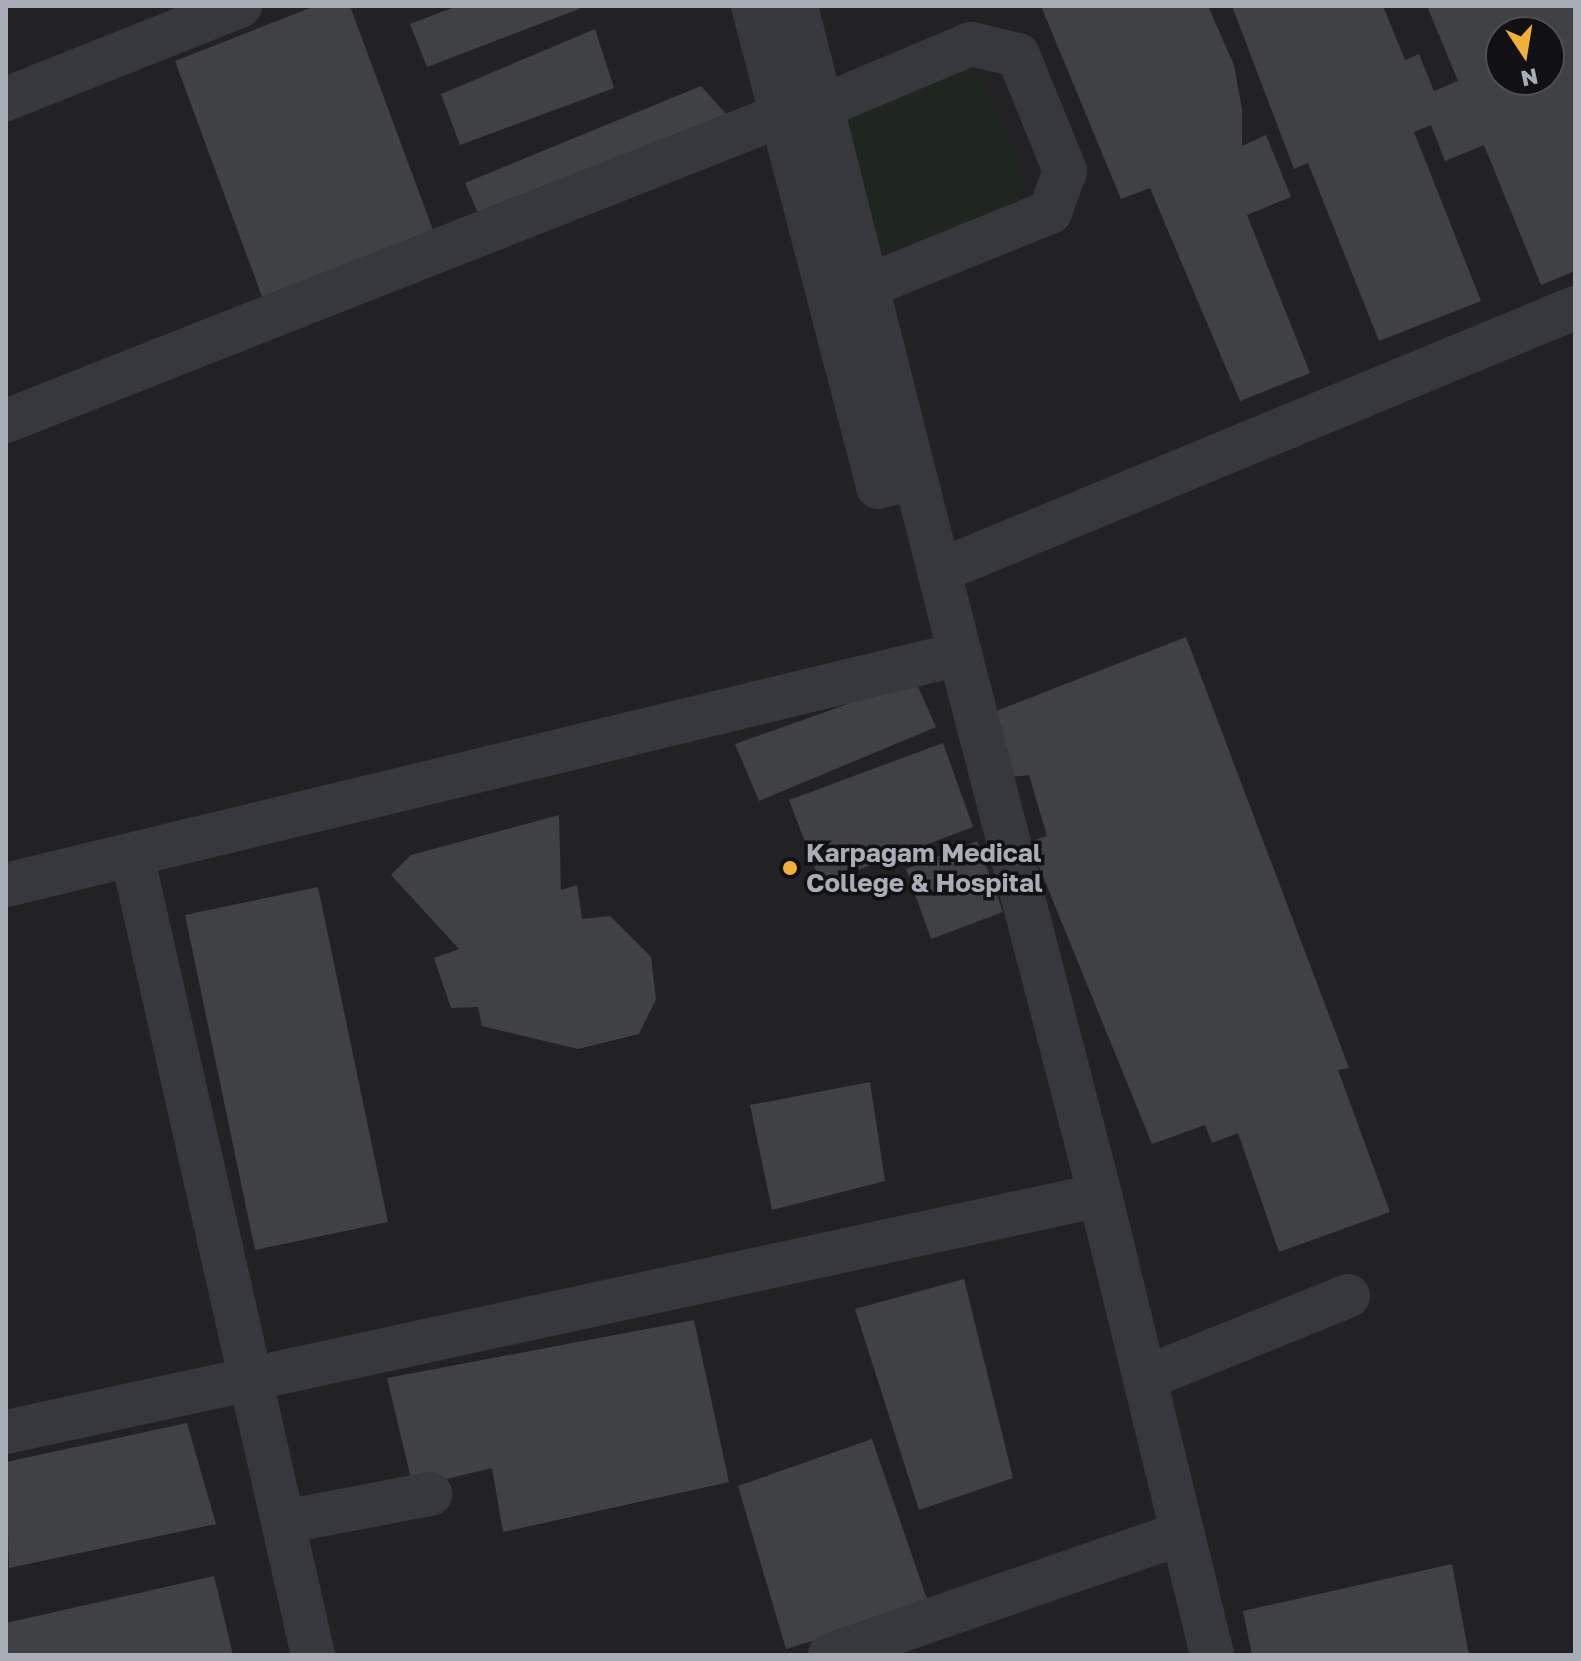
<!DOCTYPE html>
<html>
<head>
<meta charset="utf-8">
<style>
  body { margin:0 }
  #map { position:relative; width:1581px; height:1661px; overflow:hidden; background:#161618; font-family:"Golos Text",sans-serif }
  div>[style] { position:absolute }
  .built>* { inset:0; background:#222225 }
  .green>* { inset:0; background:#1e261f }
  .building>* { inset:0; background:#404145 }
  .minor>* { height:44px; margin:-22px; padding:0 22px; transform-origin:22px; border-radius:22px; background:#37383d }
  .dots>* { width:22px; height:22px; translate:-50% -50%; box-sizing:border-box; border:4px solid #111113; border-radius:50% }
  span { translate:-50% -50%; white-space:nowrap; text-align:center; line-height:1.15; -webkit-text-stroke:7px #111113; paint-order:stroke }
  .poi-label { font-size:26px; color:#a8adb8; font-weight:700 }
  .left { translate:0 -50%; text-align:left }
  .frame { position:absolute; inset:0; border:8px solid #a8adb8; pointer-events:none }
  .north { position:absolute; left:1485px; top:16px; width:80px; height:80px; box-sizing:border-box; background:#111113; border:2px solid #4d4f55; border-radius:50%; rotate:168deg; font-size:22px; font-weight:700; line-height:32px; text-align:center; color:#a8adb8 }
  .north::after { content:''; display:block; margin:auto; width:28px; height:36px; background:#f2b134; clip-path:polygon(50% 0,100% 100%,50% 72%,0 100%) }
</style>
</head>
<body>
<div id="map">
  <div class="built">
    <div style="clip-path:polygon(evenodd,6px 6px,1575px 6px,1575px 1655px,6px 1655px,6px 6px,1501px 32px,1549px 32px,1549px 80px,1501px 80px,1501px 32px)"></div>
  </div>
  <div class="green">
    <div style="clip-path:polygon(957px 65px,982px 73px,1026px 186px,1013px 207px,895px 249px,877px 242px,844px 112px)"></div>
  </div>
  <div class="building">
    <div style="clip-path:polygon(315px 6px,350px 6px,433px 230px,264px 302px,175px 61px)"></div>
    <div style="clip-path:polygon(457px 6px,578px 6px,579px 9px,427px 67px,410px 24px)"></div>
    <div style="clip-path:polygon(1041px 6px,1208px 6px,1234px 65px,1242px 109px,1242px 146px,1266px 135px,1291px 197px,1247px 215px,1310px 373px,1240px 401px,1150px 188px,1121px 199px)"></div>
    <div style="clip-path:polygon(evenodd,1232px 6px,1383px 6px,1405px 60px,1419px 54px,1434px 91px,1458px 81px,1427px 6px,1575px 6px,1575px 271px,1541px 285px,1484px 145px,1445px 161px,1431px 125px,1414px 132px,1481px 301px,1379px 341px,1308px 163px,1294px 169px,1232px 6px,1501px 32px,1549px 32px,1549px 80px,1501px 80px,1501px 32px)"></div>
    <div style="clip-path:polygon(595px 29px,614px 88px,460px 145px,441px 94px)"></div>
    <div style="clip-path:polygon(701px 86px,735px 124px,481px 220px,465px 183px)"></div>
    <div style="clip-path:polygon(1186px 637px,1349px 1068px,1338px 1070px,1390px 1212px,1279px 1252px,1238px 1133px,1212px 1143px,1205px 1125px,1152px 1144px,1029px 842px,1047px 836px,1029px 775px,1011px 777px,996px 711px)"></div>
    <div style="clip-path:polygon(915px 680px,936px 727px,759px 801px,735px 744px)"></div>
    <div style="clip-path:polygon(943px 743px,973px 827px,821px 884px,789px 800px)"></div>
    <div style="clip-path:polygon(559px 815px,561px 890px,577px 885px,582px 919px,610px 916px,651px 957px,656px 999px,639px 1034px,578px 1049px,482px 1026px,478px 1007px,451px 1008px,434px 958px,459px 949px,391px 875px,411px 855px)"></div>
    <div style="clip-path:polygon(977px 841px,1003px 912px,931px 939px,906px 869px)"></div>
    <div style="clip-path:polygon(318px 887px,388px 1222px,255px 1250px,185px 915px)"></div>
    <div style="clip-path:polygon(870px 1082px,885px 1181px,772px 1210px,750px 1105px)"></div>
    <div style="clip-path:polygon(964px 1279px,1013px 1478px,919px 1510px,855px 1309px)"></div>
    <div style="clip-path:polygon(694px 1320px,729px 1482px,503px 1532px,492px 1468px,413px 1487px,387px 1378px)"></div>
    <div style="clip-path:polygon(187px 1423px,216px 1524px,9px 1568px,6px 1462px)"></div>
    <div style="clip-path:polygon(872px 1439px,929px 1605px,786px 1649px,738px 1486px)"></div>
    <div style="clip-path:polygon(1452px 1564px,1469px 1655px,1252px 1655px,1243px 1611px)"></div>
    <div style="clip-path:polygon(214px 1576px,233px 1655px,6px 1655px,6px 1623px)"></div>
  </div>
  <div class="minor">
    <div style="left:753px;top:6px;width:497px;rotate:75.4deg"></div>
    <div style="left:878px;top:487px;width:38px;rotate:-14deg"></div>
    <div style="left:6px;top:99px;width:252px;rotate:-21.7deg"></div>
    <div style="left:821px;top:107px;width:163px;rotate:-22.8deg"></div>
    <div style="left:971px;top:44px;width:48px;rotate:13.2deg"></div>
    <div style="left:1018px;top:55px;width:125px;rotate:67.9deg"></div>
    <div style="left:1065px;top:171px;width:44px;rotate:110.1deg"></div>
    <div style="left:1050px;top:212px;width:196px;rotate:157.9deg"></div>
    <div style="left:6px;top:421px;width:834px;rotate:-21.52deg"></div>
    <div style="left:939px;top:571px;width:688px;rotate:-22.47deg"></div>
    <div style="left:960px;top:654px;width:559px;rotate:75.49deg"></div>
    <div style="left:132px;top:855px;width:820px;rotate:77.25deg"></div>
    <div style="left:6px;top:885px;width:982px;rotate:-13.61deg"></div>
    <div style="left:960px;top:654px;width:668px;rotate:-104.2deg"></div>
    <div style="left:1145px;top:1378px;width:219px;rotate:-22deg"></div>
    <div style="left:6px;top:1432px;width:1119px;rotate:-12.22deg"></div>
    <div style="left:1100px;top:1195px;width:473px;rotate:76.3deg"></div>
    <div style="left:283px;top:1522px;width:150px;rotate:-10.8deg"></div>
    <div style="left:830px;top:1655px;width:373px;rotate:-19.1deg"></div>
  </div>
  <div class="dots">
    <div style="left:790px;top:868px;background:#f2b134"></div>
  </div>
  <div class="poi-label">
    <span class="left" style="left:806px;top:868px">Karpagam Medical<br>College &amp; Hospital</span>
  </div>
  <div class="frame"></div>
  <div class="north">N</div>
</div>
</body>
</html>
